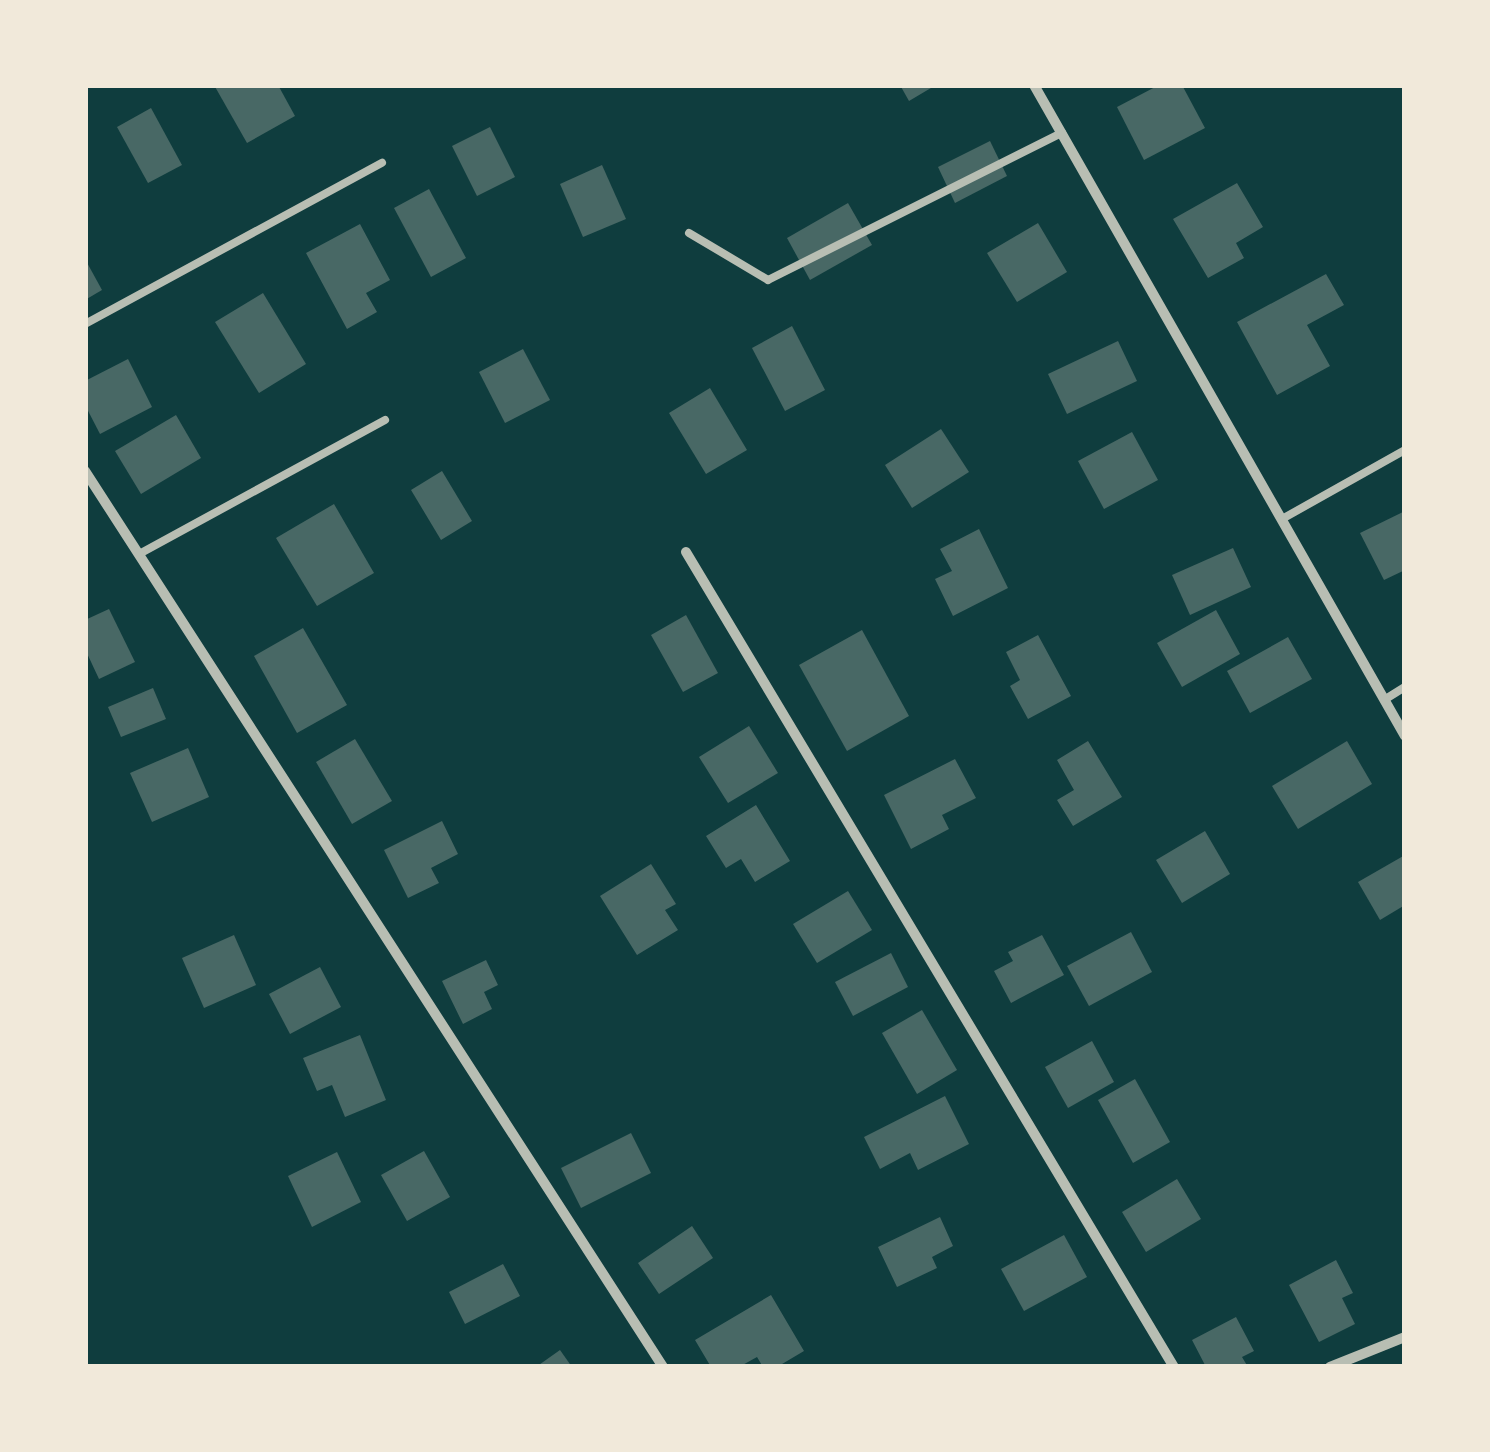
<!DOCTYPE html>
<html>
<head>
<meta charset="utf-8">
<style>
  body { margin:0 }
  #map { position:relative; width:1490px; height:1452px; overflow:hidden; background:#0f3d3e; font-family:Merriweather,serif }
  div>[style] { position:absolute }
  .building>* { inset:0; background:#486865 }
  .service>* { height:8px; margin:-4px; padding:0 4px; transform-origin:4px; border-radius:4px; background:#b8beb3 }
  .minor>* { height:10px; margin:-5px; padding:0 5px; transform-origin:5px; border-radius:5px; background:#b8beb3 }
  span { translate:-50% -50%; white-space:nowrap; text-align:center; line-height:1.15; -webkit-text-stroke:10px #f1e9da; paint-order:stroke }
  .frame { position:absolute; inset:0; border:88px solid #f1e9da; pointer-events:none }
</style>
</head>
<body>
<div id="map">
  <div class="building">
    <div style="clip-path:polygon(214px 85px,278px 85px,295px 116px,247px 143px)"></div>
    <div style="clip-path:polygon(900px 85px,936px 85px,909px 101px)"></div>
    <div style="clip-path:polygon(1159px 85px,1182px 85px,1205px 128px,1144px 160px,1117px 107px)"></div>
    <div style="clip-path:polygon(151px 108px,182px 165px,148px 183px,117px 127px)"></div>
    <div style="clip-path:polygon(490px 127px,515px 177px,477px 196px,452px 146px)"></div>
    <div style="clip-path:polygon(990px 141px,1007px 176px,955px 203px,938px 167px)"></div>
    <div style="clip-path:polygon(602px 165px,626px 219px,583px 237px,560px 184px)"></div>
    <div style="clip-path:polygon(1237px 183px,1263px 227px,1236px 243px,1244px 258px,1208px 278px,1173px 219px)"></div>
    <div style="clip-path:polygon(429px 189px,466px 258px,431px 277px,394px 208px)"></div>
    <div style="clip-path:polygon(848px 203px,872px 245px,810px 280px,787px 238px)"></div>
    <div style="clip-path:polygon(1038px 223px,1067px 272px,1017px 302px,987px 253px)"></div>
    <div style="clip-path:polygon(360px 224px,390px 280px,366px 293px,377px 312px,347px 329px,306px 253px)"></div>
    <div style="clip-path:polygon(85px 259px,102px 290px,85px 300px)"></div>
    <div style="clip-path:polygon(1326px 274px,1344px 305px,1307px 325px,1330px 366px,1277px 395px,1237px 322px)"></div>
    <div style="clip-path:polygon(263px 293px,306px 364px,259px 393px,215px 322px)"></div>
    <div style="clip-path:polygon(792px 326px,825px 390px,785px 411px,752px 348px)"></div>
    <div style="clip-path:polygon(1118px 341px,1137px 381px,1067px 414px,1048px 374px)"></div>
    <div style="clip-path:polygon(523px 349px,550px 400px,505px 423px,479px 372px)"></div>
    <div style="clip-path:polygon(128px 359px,152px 407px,100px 434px,85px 405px,85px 381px)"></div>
    <div style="clip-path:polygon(710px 388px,747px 450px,706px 474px,669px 413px)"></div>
    <div style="clip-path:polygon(176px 415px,201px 458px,141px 494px,115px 451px)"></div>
    <div style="clip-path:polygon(941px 429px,969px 472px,912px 508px,885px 465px)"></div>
    <div style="clip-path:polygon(1132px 432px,1158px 480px,1104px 509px,1078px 461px)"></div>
    <div style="clip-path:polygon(442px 471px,472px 521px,441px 540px,411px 490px)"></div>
    <div style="clip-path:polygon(334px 504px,374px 573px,317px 606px,276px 538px)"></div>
    <div style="clip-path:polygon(1405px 511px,1405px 570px,1384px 580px,1360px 533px)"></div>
    <div style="clip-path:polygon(979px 529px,1008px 588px,953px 616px,935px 579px,952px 571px,940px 549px)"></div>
    <div style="clip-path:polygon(1233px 548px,1251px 587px,1190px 615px,1172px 575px)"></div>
    <div style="clip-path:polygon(109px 609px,135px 662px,99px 679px,85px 649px,85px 620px)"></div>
    <div style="clip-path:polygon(1216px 610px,1240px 654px,1182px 687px,1157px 643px)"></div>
    <div style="clip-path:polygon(686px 615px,718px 673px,683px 692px,651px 635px)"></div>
    <div style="clip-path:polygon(303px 628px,347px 705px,297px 733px,254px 656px)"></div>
    <div style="clip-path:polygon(862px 630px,909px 716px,847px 751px,799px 665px)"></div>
    <div style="clip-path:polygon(1038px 635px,1071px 696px,1028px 719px,1010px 686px,1020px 680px,1006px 652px)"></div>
    <div style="clip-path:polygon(1288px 637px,1312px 679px,1250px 713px,1227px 671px)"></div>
    <div style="clip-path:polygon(153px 688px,166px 719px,121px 737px,108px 707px)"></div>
    <div style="clip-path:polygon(749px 726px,778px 773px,728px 803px,699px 757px)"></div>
    <div style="clip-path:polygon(355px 739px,392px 801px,352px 824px,316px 762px)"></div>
    <div style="clip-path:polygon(1088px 741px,1122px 797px,1073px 826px,1057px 800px,1074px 790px,1057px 760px)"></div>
    <div style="clip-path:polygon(1347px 741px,1372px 784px,1298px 829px,1272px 786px)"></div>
    <div style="clip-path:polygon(188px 748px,209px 797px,152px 822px,130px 773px)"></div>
    <div style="clip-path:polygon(955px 759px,976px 798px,942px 815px,949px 829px,911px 849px,884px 795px)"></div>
    <div style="clip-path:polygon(756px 805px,790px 861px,755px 882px,741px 859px,726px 868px,706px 836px)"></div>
    <div style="clip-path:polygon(442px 821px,458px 854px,431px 868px,439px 883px,408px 898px,384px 850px)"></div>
    <div style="clip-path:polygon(1205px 831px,1230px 874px,1182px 903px,1156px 860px)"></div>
    <div style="clip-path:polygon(1405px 855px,1405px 905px,1380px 920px,1358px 882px)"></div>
    <div style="clip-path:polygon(651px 864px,676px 904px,665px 910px,678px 930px,637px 955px,600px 896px)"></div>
    <div style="clip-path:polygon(848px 891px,872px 930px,817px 963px,793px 924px)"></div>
    <div style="clip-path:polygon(1131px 932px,1152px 972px,1089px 1006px,1067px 966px)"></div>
    <div style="clip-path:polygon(234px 935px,256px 985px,204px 1008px,182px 958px)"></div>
    <div style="clip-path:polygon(1042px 935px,1064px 975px,1011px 1003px,994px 971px,1013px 961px,1008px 952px)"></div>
    <div style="clip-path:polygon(891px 953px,908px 987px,853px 1016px,835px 982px)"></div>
    <div style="clip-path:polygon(486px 960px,498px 985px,484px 992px,492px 1009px,463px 1024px,442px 981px)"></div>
    <div style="clip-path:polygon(320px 967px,341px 1007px,290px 1034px,269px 994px)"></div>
    <div style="clip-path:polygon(922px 1010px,957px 1070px,917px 1094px,882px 1033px)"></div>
    <div style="clip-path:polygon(360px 1035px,386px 1100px,345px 1117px,332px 1085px,317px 1091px,303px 1058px)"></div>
    <div style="clip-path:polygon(1092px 1041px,1114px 1082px,1068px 1108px,1045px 1067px)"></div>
    <div style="clip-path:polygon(1135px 1079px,1170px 1142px,1133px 1163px,1098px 1100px)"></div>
    <div style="clip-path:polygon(945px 1096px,969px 1144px,918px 1170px,910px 1153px,880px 1169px,864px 1137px)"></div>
    <div style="clip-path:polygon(631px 1133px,651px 1173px,581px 1208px,561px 1168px)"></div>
    <div style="clip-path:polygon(424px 1151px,450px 1197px,407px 1221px,381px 1175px)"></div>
    <div style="clip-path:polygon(337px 1152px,361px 1202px,312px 1227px,288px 1176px)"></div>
    <div style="clip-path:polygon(1177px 1179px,1201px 1219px,1146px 1252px,1122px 1212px)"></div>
    <div style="clip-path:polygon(940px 1217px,953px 1246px,932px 1257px,937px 1268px,897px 1287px,878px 1247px)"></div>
    <div style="clip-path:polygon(692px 1226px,713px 1258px,659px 1294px,638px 1263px)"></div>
    <div style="clip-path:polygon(1064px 1235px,1087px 1277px,1024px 1311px,1001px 1269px)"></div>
    <div style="clip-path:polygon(1336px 1260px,1353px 1293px,1342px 1298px,1355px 1324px,1319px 1342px,1289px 1285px)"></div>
    <div style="clip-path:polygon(503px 1264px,520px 1296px,465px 1324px,449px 1292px)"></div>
    <div style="clip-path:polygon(771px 1295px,804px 1351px,777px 1367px,763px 1367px,757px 1357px,739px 1367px,711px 1367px,695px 1340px)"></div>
    <div style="clip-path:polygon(1236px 1317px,1254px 1351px,1242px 1357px,1248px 1367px,1206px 1367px,1192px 1340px)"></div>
    <div style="clip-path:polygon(560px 1350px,572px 1367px,536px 1367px)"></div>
  </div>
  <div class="service">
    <div style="left:689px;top:233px;width:92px;rotate:30.7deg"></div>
    <div style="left:768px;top:280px;width:329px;rotate:-26.6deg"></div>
    <div style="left:85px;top:324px;width:338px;rotate:-28.5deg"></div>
    <div style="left:1282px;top:519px;width:141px;rotate:-29.3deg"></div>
    <div style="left:141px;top:553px;width:278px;rotate:-28.6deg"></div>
    <div style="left:1384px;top:700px;width:25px;rotate:-32deg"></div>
  </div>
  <div class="minor">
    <div style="left:1034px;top:85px;width:749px;rotate:60.32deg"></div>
    <div style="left:85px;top:471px;width:1066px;rotate:57.17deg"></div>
    <div style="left:686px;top:552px;width:950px;rotate:59.09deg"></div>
    <div style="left:1330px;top:1367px;width:81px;rotate:-21.8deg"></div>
  </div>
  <div class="frame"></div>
</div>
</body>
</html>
